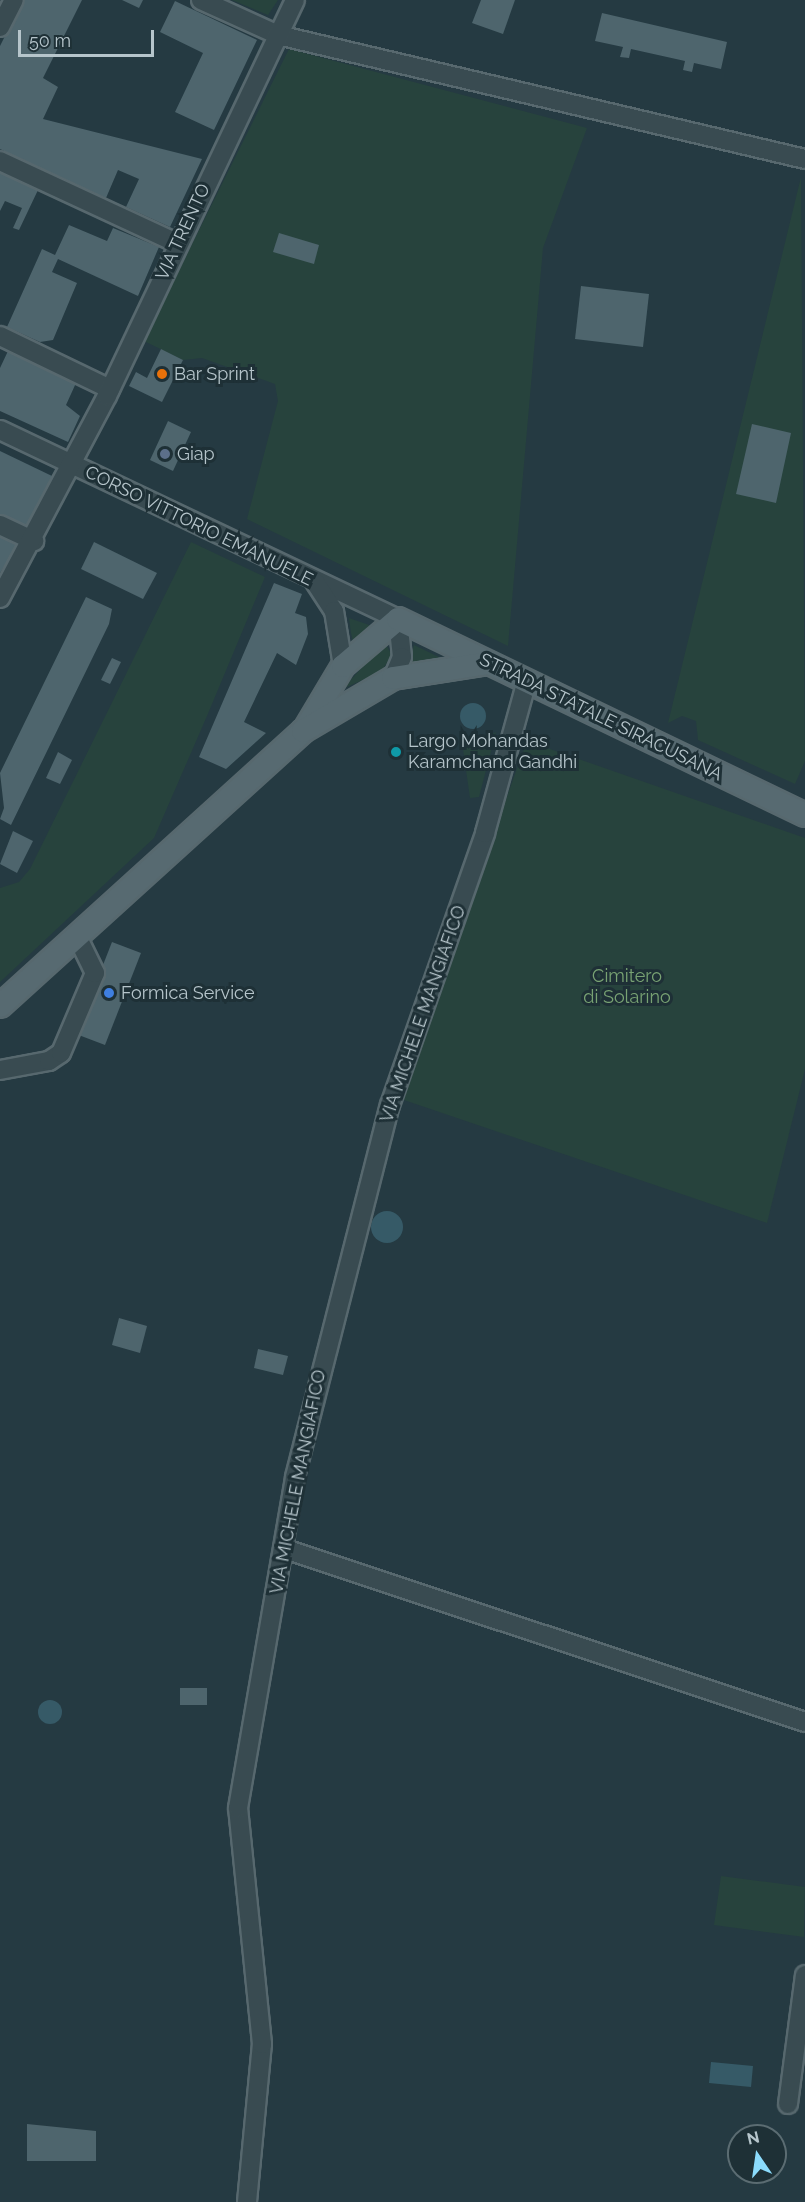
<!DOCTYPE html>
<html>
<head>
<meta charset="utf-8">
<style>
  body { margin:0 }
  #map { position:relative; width:805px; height:2202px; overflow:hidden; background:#253a42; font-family:Raleway,sans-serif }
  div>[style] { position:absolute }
  .green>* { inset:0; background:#27433d }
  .water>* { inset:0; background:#365a67 }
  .round { border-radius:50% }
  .building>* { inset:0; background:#4e656d }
  .roads { filter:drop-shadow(2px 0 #57686e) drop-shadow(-2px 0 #57686e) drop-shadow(0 2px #57686e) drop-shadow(0 -2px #57686e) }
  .minor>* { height:18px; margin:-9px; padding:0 9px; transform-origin:9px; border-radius:9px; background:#394b51 }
  .major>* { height:22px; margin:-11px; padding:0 11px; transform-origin:11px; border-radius:11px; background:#576a71 }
  .dots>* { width:16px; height:16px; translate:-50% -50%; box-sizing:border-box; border:3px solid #1e3036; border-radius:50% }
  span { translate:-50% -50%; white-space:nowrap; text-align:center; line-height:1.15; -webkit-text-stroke:6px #1e3036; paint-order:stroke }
  .street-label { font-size:18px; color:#b6c5cb }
  .poi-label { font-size:18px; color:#b6c5cb }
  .left { translate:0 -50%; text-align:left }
  .park-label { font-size:18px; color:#78a273 }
  .north { position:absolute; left:727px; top:2124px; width:60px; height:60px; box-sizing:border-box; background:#1e3036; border:2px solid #5b6c72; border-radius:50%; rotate:347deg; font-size:16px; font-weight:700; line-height:24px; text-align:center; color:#b6c5cb }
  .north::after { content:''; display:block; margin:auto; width:21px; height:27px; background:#8bdbfc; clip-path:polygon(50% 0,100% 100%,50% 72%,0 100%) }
  .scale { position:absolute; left:18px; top:30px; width:136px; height:27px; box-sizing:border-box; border:3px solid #b6c5cb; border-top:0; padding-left:8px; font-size:18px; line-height:21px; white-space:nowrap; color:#b6c5cb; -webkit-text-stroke:4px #1e3036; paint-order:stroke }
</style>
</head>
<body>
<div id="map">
  <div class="green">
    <div style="clip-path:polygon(232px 0,278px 0,268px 15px)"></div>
    <div style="clip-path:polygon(289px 49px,587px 128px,543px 248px,508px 646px,247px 519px,278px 401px,275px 384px,202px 358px,183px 360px,144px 341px)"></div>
    <div style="clip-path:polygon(801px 177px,805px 761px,795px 784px,698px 740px,696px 721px,682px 716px,668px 723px)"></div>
    <div style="clip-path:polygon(191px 542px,265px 577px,207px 716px,154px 838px,0 982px,0 888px,19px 882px,30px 869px)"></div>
    <div style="clip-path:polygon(349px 618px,372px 626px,354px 645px,351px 633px)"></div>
    <div style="clip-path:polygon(385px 643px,392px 655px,381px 672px,342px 689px)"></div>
    <div style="clip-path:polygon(414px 645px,441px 658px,409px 663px)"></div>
    <div style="clip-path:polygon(496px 732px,479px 797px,470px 798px,463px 749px)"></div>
    <div style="clip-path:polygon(527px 741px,805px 838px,805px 1069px,767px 1223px,398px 1098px)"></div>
    <div style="clip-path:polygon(721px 1876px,805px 1887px,804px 1937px,714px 1925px)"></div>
  </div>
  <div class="water">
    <div class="round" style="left:460px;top:703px;width:26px;height:26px"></div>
    <div class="round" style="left:371px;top:1211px;width:32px;height:32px"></div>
    <div class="round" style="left:38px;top:1700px;width:24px;height:24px"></div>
    <div style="clip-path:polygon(711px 2062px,753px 2066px,751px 2087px,709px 2083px)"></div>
  </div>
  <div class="building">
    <div style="clip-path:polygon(23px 0,82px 0,43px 78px,58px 87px,43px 119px,202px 159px,170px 227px,126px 207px,139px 179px,118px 170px,106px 198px,0 149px,0 46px)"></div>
    <div style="clip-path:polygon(122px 0,143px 0,139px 8px)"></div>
    <div style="clip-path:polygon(481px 0,515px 0,503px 34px,472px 23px)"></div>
    <div style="clip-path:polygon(175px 1px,257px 40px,214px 130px,175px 112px,203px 53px,160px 32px)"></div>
    <div style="clip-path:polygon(602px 13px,727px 42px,721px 69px,694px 63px,692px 72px,683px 70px,685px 61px,631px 49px,629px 58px,620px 57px,623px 47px,595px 41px)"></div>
    <div style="clip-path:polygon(0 173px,38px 190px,19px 230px,13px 228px,22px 208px,5px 201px,0 211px)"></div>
    <div style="clip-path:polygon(69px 225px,107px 241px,113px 228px,159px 247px,138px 296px,58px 259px,52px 272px,77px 283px,53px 340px,40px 342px,7px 327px,42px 249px,55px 255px)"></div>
    <div style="clip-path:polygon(279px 233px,319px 245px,314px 264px,273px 252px)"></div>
    <div style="clip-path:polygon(581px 286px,649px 294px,643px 347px,575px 339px)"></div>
    <div style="clip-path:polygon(161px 349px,183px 360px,162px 402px,129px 386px,136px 372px,147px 378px)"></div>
    <div style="clip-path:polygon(8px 351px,76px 383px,66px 405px,80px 416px,68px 442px,0 411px,0 368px)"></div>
    <div style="clip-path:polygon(168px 421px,191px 432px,173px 471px,150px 460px)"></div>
    <div style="clip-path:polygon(752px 424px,791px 433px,776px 503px,736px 494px)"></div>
    <div style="clip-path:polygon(0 451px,52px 476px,26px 527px,0 514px)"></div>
    <div style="clip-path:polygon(0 536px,19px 544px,0 573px)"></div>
    <div style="clip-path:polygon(94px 542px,157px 573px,143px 599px,81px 569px)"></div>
    <div style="clip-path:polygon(274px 583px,302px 594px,295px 613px,306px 617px,308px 634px,296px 665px,277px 653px,244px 722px,266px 733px,226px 769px,199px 757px)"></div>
    <div style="clip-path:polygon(86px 597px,112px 609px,109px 624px,11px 825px,0 819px,4px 808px,0 773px)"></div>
    <div style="clip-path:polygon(112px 658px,121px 662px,110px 684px,101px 680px)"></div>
    <div style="clip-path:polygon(58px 752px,72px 760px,60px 784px,46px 778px)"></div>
    <div style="clip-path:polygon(13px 831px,33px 841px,17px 873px,0 864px)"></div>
    <div style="clip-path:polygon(112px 942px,141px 953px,105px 1045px,76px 1034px)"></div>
    <div style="clip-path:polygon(119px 1318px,147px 1326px,140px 1353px,112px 1345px)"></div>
    <div style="clip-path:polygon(258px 1349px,288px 1356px,283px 1375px,254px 1368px)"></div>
    <div style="clip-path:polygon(180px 1688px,207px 1688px,207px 1705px,180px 1705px)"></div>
    <div style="clip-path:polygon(27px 2124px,96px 2131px,96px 2161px,27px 2161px)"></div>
  </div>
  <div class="roads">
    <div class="minor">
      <div style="left:201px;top:0;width:85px;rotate:24.4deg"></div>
      <div style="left:278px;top:35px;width:541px;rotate:13.24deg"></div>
      <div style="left:0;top:27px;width:30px;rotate:-63deg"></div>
      <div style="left:0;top:161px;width:195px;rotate:24.9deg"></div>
      <div style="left:0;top:336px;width:122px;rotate:25.7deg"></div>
      <div style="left:0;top:430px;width:441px;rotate:25.4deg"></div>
      <div style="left:398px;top:619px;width:38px;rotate:84deg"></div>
      <div style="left:402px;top:657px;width:23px;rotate:113deg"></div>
      <div style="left:0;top:525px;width:38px;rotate:25deg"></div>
      <div style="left:315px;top:582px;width:35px;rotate:57deg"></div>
      <div style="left:334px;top:611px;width:56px;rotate:80.7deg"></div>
      <div style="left:0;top:598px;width:229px;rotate:-62.1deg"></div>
      <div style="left:107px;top:396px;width:438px;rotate:-64.6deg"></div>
      <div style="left:0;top:1070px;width:50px;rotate:-10.4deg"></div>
      <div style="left:49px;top:1061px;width:14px;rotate:-34deg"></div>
      <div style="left:61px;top:1053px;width:87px;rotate:-67deg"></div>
      <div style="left:95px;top:973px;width:39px;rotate:-116deg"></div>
      <div style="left:285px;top:1549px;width:548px;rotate:18.4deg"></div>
      <div style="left:788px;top:2104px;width:130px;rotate:-82.5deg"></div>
      <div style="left:247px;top:2202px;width:159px;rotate:-84.6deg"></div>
      <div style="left:262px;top:2044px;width:237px;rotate:-95.8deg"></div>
      <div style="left:238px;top:1808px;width:336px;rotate:-80.2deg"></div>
      <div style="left:295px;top:1477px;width:384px;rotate:-75.7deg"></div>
      <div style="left:390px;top:1105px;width:288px;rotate:-70.7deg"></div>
      <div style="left:485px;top:833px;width:158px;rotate:-74.6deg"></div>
    </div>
    <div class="major">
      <div style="left:306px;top:728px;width:72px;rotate:-59.2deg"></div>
      <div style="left:343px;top:666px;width:72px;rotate:-40.5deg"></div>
      <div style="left:398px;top:619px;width:452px;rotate:25.7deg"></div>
      <div style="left:0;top:1006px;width:409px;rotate:-42.2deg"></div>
      <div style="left:303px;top:731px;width:104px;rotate:-30.5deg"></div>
      <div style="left:393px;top:678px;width:97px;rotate:-8.9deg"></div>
    </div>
  </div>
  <div class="dots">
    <div style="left:162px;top:374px;background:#e8710a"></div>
    <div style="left:165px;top:454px;background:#5c6f8a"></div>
    <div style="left:396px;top:752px;background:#0f9aa8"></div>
    <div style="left:109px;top:993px;background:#3f7fe0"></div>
  </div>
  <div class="street-label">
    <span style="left:183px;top:232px;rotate:-65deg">VIA TRENTO</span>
    <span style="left:199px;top:526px;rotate:26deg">CORSO VITTORIO EMANUELE</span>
    <span style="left:601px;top:717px;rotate:26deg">STRADA STATALE SIRACUSANA</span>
    <span style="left:423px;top:1014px;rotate:-71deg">VIA MICHELE MANGIAFICO</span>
    <span style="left:298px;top:1482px;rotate:-79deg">VIA MICHELE MANGIAFICO</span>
  </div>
  <div class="poi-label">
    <span class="left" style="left:174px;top:374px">Bar Sprint</span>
    <span class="left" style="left:177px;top:454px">Giap</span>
    <span class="left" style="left:408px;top:752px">Largo Mohandas<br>Karamchand Gandhi</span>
    <span class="left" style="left:121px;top:993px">Formica Service</span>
  </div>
  <div class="park-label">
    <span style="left:627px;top:987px">Cimitero<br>di Solarino</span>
  </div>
  <div class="north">N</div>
  <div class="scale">50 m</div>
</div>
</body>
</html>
